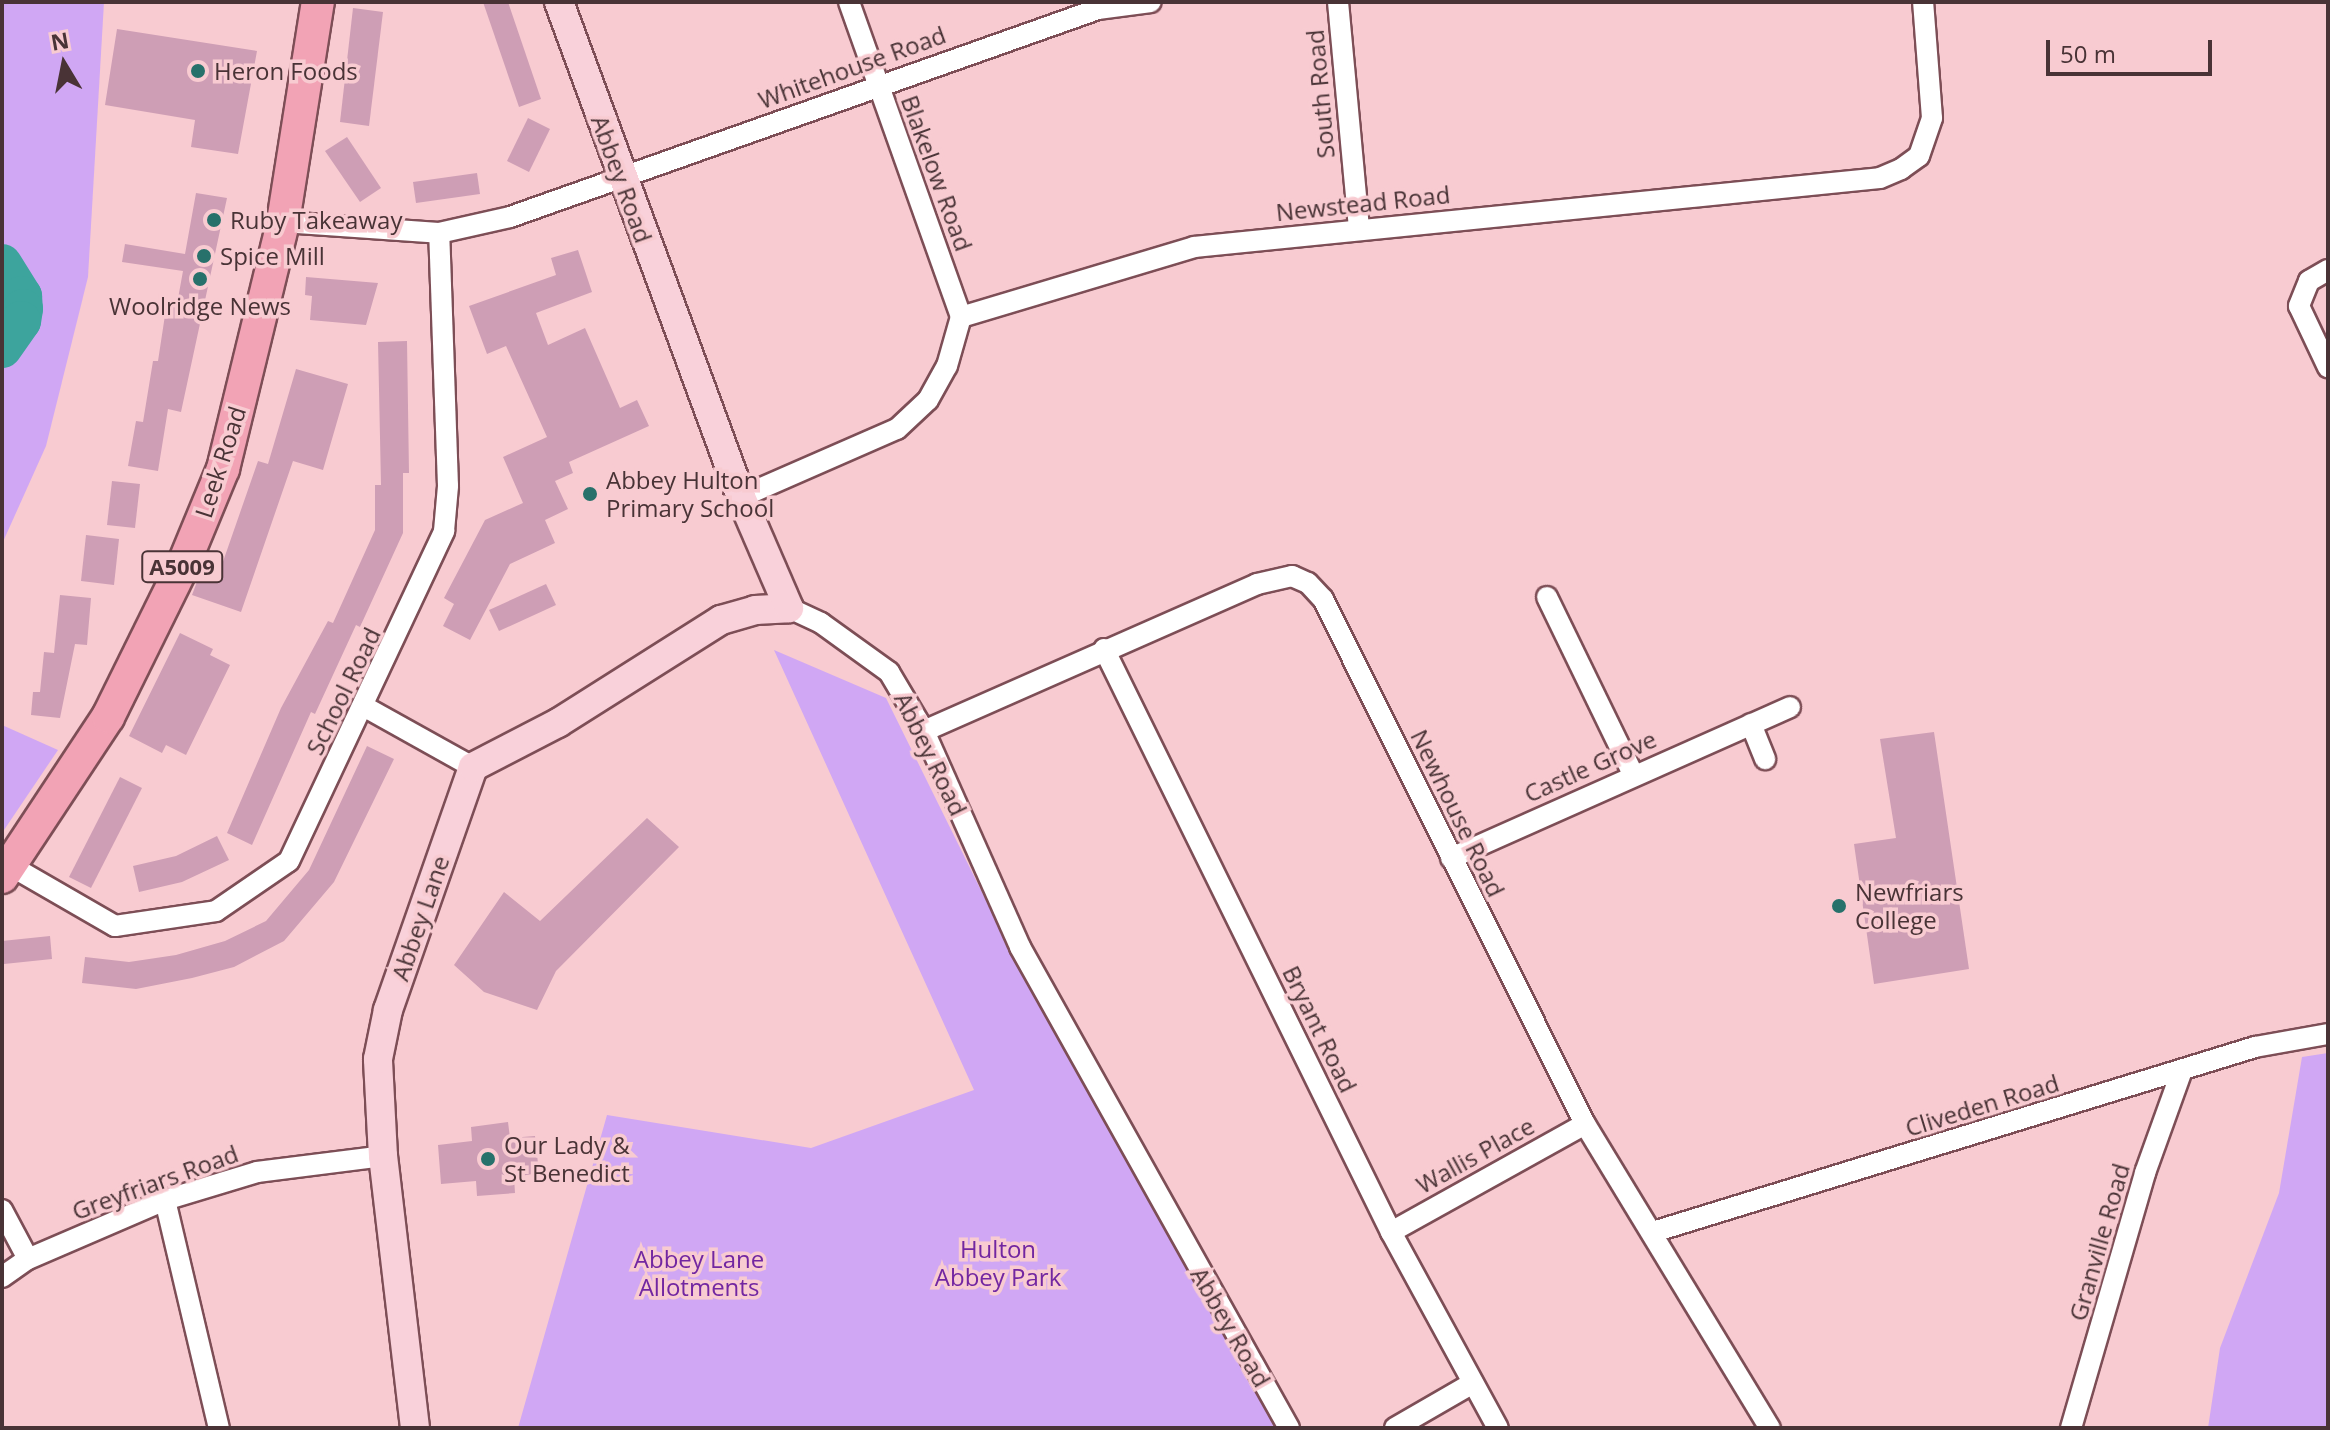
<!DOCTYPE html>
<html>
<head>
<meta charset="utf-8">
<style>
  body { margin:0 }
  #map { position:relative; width:2330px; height:1430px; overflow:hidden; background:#f8cbd1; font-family:"Open Sans",sans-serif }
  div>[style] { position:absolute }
  .green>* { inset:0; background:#d0a7f4 }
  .river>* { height:40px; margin:-20px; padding:0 20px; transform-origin:20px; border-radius:20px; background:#3da49d }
  .building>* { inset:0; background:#ce9eb5 }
  .roads { filter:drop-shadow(2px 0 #7d4e56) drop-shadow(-2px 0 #7d4e56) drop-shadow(0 2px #7d4e56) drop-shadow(0 -2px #7d4e56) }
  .street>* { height:20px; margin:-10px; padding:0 10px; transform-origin:10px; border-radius:10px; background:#fff }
  .secondary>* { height:28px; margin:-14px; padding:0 14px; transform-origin:14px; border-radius:14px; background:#f9d1da }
  .primary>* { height:32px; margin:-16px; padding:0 16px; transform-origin:16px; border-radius:16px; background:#f2a3b5 }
  .dots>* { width:22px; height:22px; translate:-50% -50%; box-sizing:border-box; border:4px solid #f8cbd1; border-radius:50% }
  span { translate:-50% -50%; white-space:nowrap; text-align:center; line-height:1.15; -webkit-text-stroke:7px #f8cbd1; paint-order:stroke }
  .shield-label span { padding:2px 6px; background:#f8cbd1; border:2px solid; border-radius:6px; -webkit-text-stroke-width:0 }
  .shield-label { font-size:22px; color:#493336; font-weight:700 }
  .street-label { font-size:24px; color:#493336 }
  .poi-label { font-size:24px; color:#493336 }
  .left { translate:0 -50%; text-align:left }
  .park-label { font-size:24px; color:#7226a1 }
  .frame { position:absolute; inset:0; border:4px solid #493336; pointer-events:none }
  .north { position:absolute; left:24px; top:24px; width:80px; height:80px; -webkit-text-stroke:6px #f8cbd1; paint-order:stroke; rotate:350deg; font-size:22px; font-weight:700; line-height:32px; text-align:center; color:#493336 }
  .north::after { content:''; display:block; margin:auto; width:28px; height:36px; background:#493336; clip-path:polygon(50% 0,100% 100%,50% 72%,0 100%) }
  .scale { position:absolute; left:2046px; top:40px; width:166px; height:36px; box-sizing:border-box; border:4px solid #493336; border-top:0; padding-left:10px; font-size:24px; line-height:28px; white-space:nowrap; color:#493336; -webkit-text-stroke:6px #f8cbd1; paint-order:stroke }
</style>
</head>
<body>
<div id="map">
  <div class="green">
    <div style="clip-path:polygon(2px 2px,104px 2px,88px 277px,46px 446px,2px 544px)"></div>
    <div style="clip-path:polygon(774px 650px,886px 698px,1012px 953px,1280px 1428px,518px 1428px,607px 1115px,811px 1148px,974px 1090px)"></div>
    <div style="clip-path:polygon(2px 725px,58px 750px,2px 833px)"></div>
    <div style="clip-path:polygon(2328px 1053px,2328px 1428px,2208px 1428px,2220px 1348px,2279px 1193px,2302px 1057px)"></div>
  </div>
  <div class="river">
    <div style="left:2px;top:264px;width:38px;rotate:58deg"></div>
    <div style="left:22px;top:296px;width:13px;rotate:86deg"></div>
    <div style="left:23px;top:309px;width:12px;rotate:99deg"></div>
    <div style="left:21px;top:321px;width:33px;rotate:125deg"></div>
  </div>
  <div class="building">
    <div style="clip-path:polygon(483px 2px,508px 2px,541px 99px,519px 107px)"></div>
    <div style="clip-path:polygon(353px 8px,383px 12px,369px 126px,340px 122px)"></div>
    <div style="clip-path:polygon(117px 29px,257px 51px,238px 154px,191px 147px,195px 120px,105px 105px)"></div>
    <div style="clip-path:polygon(528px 118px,550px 129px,529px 172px,507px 161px)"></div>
    <div style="clip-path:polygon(347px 137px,381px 188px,360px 202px,325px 151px)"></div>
    <div style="clip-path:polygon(477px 173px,480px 194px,416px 203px,413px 182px)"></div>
    <div style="clip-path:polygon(196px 193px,227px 198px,181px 412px,168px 409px,158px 471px,128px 466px,136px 421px,143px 422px,153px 361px,158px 361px,167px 302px,177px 304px,183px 271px,122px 262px,125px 244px,185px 254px)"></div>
    <div style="clip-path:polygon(578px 250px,592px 292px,536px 313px,548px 345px,585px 328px,620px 408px,637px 400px,649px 426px,569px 462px,573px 473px,555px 481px,568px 509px,545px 520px,555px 543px,510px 564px,470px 640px,443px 626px,454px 604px,444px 598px,485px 520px,523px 503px,503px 457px,547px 437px,506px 346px,487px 354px,469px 306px,556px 275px,551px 258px)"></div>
    <div style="clip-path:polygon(306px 277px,378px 283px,366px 325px,310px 320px,312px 296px,305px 295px)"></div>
    <div style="clip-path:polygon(407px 341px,409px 473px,403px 473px,403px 533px,360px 627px,356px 625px,315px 714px,311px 712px,252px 845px,227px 833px,281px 708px,328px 621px,333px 623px,375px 530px,375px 485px,381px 485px,378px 342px)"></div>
    <div style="clip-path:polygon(296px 369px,348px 384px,323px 470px,293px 461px,241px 612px,192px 595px,201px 571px,218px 576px,258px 461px,268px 464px)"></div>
    <div style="clip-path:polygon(112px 481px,140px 484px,135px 528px,107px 525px)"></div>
    <div style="clip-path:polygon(86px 535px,119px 539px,114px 585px,81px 581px)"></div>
    <div style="clip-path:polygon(546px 584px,556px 605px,499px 631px,489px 610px)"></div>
    <div style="clip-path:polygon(60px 595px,91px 598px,87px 645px,75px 644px,60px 718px,31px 715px,33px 692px,40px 692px,44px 652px,54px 653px)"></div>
    <div style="clip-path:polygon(180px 633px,213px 649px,210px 655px,230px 665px,186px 755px,166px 745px,162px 753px,129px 736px)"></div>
    <div style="clip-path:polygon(1934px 732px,1969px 969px,1874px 984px,1854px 844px,1896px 838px,1880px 739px)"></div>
    <div style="clip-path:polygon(367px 746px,394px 759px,334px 882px,284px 941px,234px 967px,192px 978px,136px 989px,82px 983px,85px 957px,129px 962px,176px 955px,225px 941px,266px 921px,309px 870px)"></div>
    <div style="clip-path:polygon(120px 777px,142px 788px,91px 888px,69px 877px)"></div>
    <div style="clip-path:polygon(647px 818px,679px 847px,556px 971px,537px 1010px,484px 992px,454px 965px,504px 892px,540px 921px)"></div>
    <div style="clip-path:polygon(217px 836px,229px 860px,182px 882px,139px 892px,133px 866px,176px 856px)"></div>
    <div style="clip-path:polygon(50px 936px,52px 959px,4px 964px,2px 941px)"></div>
    <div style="clip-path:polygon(508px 1122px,510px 1138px,535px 1136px,539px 1173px,514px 1177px,515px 1193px,477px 1196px,476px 1181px,441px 1184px,438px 1145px,472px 1141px,471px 1127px)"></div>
  </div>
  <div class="roads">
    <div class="street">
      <div style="left:849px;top:2px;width:334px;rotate:70.4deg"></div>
      <div style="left:1338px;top:2px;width:228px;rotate:84.7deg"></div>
      <div style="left:283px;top:222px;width:156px;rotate:4deg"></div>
      <div style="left:439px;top:233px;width:73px;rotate:-12.7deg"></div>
      <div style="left:510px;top:217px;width:624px;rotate:-19.48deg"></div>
      <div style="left:1098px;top:9px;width:53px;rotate:-7.5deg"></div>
      <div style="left:2328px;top:270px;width:22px;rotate:150deg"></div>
      <div style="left:2309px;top:281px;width:27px;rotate:112deg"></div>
      <div style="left:2299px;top:306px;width:68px;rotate:64.6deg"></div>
      <div style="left:741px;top:497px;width:170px;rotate:-23.6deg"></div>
      <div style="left:897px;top:429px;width:42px;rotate:-43.1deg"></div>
      <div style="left:928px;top:400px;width:39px;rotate:-61deg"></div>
      <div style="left:947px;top:366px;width:51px;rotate:-74.1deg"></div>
      <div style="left:961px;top:317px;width:243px;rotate:-16.7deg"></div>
      <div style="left:1194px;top:247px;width:689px;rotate:-5.74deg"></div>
      <div style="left:1880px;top:178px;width:23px;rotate:-23deg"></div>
      <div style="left:1901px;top:169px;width:22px;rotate:-36deg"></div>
      <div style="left:1919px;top:156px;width:40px;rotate:-71.1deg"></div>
      <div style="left:1932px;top:118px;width:116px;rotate:-94.4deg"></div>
      <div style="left:1547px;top:597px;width:197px;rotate:64.1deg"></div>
      <div style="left:789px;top:608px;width:35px;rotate:25deg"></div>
      <div style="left:821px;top:623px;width:84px;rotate:35.8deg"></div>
      <div style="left:889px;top:672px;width:69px;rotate:59.3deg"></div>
      <div style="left:924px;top:731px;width:236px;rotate:66deg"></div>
      <div style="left:1020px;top:947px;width:551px;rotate:60.78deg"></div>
      <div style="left:1104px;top:649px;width:650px;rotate:63.79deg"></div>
      <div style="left:1391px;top:1232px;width:223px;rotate:61.4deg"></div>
      <div style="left:365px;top:707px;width:124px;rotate:29.1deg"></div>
      <div style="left:1751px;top:724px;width:38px;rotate:68deg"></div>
      <div style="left:924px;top:731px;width:364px;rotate:-23.8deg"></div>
      <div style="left:1257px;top:584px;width:36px;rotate:-13deg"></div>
      <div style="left:1292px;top:576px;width:17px;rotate:24deg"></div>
      <div style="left:1308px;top:583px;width:22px;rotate:47deg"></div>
      <div style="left:1323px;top:599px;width:587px;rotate:63.48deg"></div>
      <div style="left:1585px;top:1124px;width:356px;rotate:58.7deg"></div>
      <div style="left:1451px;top:858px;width:371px;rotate:-24deg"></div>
      <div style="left:11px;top:866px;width:120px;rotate:30deg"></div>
      <div style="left:115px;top:926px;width:102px;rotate:-8.4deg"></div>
      <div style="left:216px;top:911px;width:88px;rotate:-34.4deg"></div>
      <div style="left:289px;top:861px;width:365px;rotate:-64.8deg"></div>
      <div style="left:444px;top:531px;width:45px;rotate:-84.9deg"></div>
      <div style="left:448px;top:486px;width:253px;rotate:-92deg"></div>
      <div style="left:165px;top:1200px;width:234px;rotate:76.7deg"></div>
      <div style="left:2px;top:1210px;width:55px;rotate:62deg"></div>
      <div style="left:1391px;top:1232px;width:222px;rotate:-29.1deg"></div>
      <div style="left:1653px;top:1232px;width:630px;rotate:-17.08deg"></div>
      <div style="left:2255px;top:1047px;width:74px;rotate:-10.1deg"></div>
      <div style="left:2px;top:1277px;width:32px;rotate:-35deg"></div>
      <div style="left:28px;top:1259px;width:149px;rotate:-23.3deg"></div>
      <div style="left:165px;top:1200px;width:96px;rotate:-16.9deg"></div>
      <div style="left:257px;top:1172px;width:127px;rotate:-7.2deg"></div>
      <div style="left:1395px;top:1428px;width:90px;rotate:-30deg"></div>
      <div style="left:2071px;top:1428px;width:266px;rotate:-73.8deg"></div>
      <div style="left:2145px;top:1173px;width:106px;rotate:-70.2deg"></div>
    </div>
    <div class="secondary">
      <div style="left:415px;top:1428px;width:274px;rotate:-96.7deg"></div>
      <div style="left:383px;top:1156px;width:97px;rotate:-93deg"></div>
      <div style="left:378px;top:1059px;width:50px;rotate:-78.5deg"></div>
      <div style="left:388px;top:1010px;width:257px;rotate:-70.7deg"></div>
      <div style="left:473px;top:767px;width:96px;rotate:-27.4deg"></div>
      <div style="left:558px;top:723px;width:193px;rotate:-32.3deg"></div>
      <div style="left:721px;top:620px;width:35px;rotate:-16deg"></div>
      <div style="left:755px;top:610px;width:34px;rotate:-3deg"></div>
      <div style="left:789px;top:608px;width:121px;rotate:-113.4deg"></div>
      <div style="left:741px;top:497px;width:527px;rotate:-110.19deg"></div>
    </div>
    <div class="primary">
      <div style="left:2px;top:877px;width:192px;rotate:-56.5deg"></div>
      <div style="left:108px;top:717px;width:172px;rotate:-63.7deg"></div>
      <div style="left:184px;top:563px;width:102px;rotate:-67.5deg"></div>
      <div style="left:223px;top:469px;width:254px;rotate:-76.3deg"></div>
      <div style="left:283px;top:222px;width:223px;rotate:-81deg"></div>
    </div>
  </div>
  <div class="dots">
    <div style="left:198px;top:71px;background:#27716b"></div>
    <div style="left:214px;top:220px;background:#27716b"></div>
    <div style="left:204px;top:256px;background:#27716b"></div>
    <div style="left:200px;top:279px;background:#27716b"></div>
    <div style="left:590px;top:494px;background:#27716b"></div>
    <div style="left:1839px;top:906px;background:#27716b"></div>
    <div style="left:488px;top:1159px;background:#27716b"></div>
  </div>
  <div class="shield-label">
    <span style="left:182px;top:567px">A5009</span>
  </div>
  <div class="street-label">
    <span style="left:852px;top:67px;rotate:-20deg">Whitehouse Road</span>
    <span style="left:1320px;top:94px;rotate:-95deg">South Road</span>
    <span style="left:937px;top:173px;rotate:70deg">Blakelow Road</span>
    <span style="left:622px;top:179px;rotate:70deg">Abbey Road</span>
    <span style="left:1363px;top:203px;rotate:-6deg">Newstead Road</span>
    <span style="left:220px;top:462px;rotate:-72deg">Leek Road</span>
    <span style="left:343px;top:691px;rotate:-64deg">School Road</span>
    <span style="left:931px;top:754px;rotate:64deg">Abbey Road</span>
    <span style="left:1590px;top:766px;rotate:-24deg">Castle Grove</span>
    <span style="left:1458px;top:813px;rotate:64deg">Newhouse Road</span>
    <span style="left:420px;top:918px;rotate:-71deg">Abbey Lane</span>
    <span style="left:1320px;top:1029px;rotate:64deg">Bryant Road</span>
    <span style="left:1982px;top:1105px;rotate:-17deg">Cliveden Road</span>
    <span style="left:1475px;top:1155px;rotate:-29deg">Wallis Place</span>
    <span style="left:155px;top:1182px;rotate:-20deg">Greyfriars Road</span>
    <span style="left:2099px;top:1242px;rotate:-74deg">Granville Road</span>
    <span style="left:1231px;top:1327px;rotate:60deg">Abbey Road</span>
  </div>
  <div class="poi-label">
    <span class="left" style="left:214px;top:71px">Heron Foods</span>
    <span class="left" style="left:230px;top:220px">Ruby Takeaway</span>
    <span class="left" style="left:220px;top:256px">Spice Mill</span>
    <span style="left:200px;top:306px">Woolridge News</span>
    <span class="left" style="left:606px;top:494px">Abbey Hulton<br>Primary School</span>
    <span class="left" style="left:1855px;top:906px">Newfriars<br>College</span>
    <span class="left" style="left:504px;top:1159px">Our Lady &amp;<br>St Benedict</span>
  </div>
  <div class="park-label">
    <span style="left:998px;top:1263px">Hulton<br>Abbey Park</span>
    <span style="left:699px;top:1273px">Abbey Lane<br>Allotments</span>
  </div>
  <div class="frame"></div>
  <div class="north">N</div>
  <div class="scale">50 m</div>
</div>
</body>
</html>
